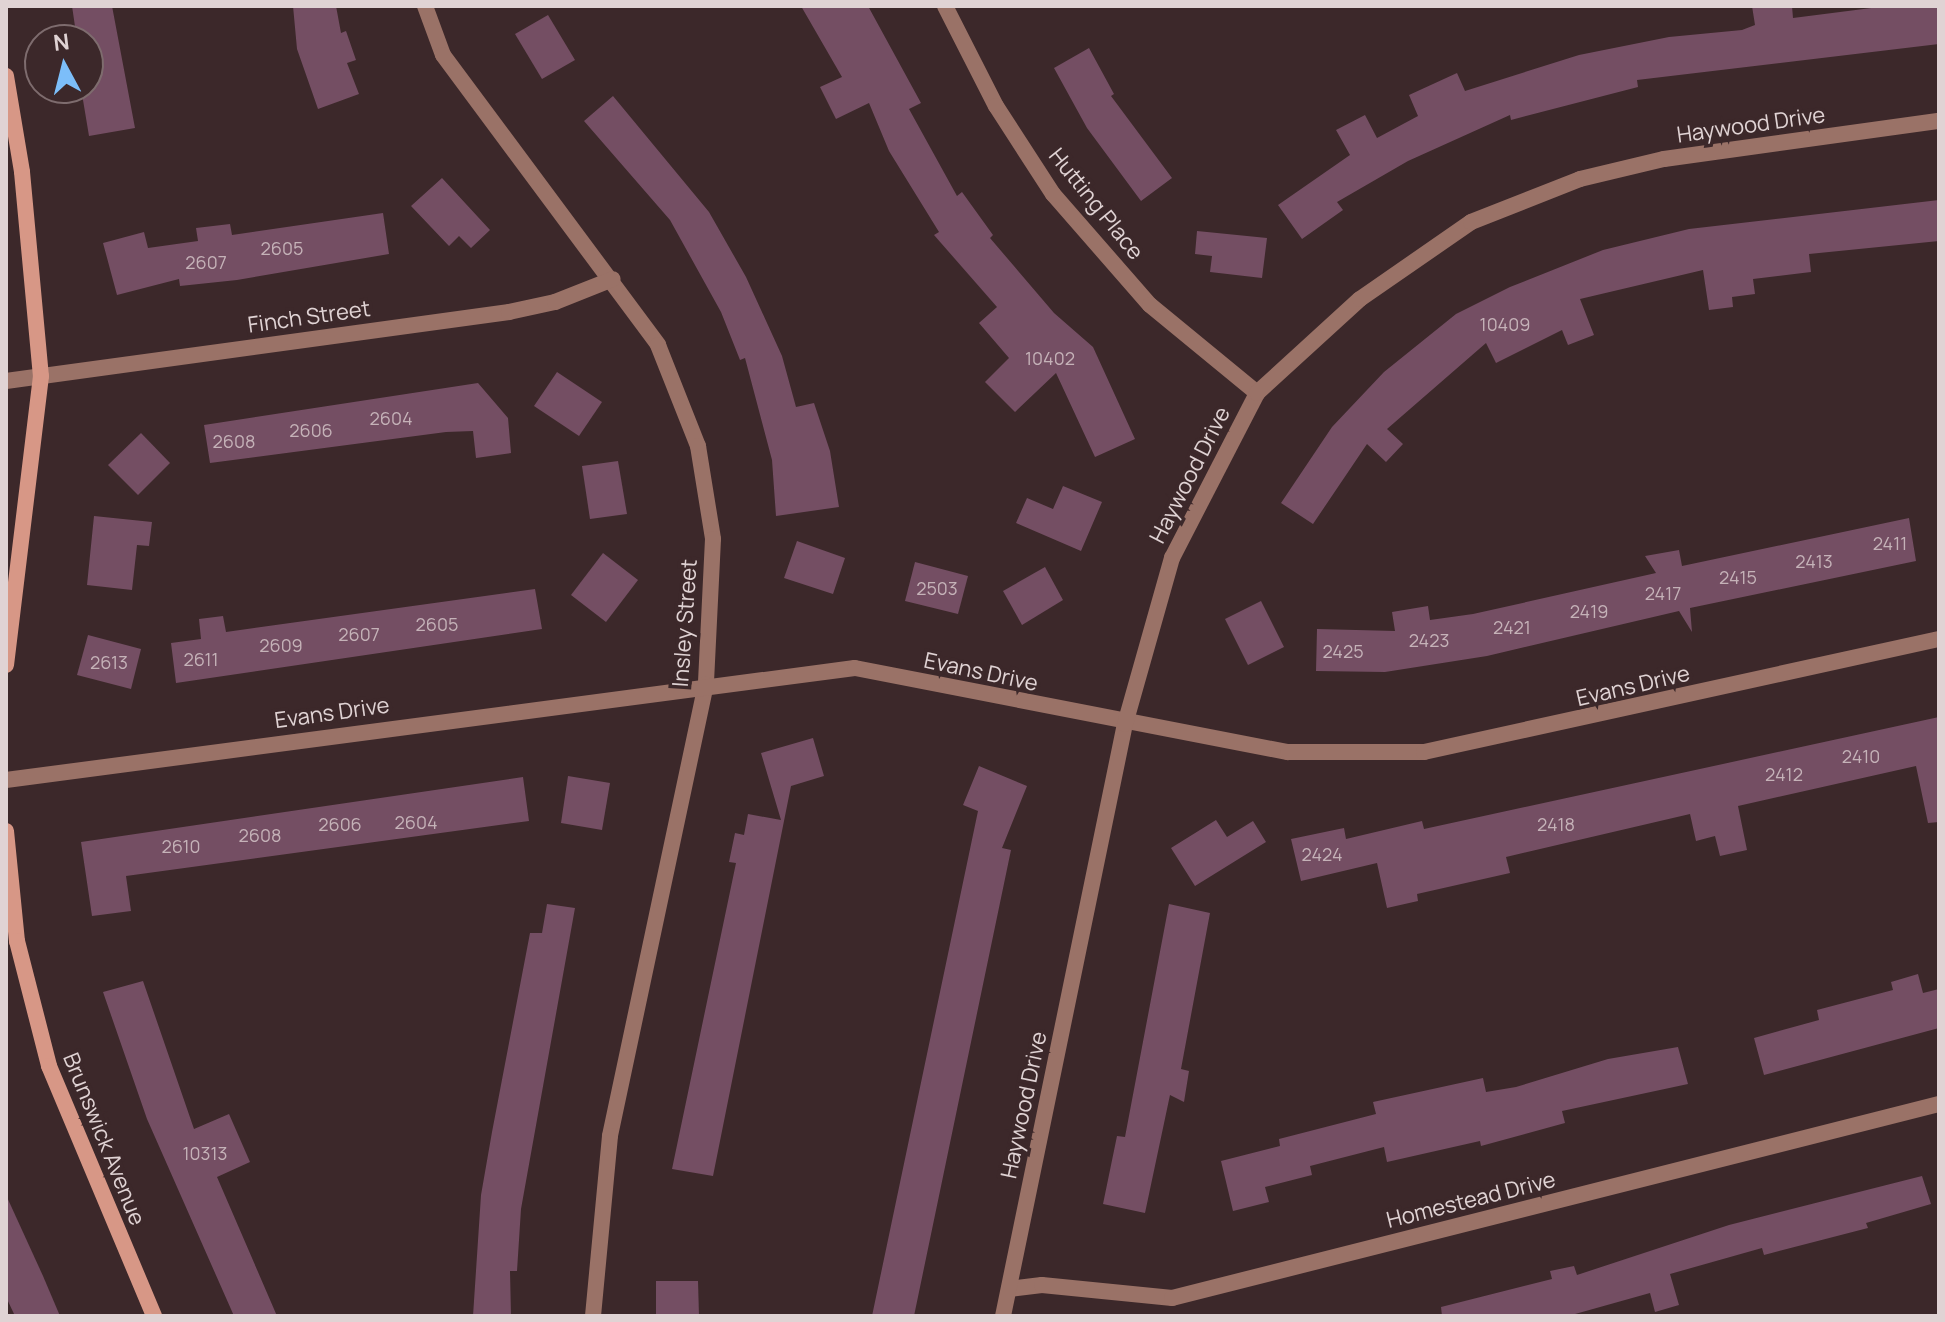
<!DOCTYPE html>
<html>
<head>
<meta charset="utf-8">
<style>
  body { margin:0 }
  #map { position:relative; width:1945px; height:1322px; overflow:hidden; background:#3c282a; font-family:Manrope,sans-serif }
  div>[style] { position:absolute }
  .building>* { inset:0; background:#744e63 }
  .street>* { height:16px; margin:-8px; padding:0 8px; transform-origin:8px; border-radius:8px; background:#9a7267 }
  .secondary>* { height:16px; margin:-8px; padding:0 8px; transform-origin:8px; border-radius:8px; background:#d79786 }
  span { translate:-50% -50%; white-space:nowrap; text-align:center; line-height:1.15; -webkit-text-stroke:7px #3c282a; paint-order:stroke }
  .number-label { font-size:18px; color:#c5b2b8 }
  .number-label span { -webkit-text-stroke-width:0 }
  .street-label { font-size:22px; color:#e0d3d4 }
  .frame { position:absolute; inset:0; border:8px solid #e0d3d4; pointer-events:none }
  .north { position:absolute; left:24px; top:24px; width:80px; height:80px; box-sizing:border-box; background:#3c282a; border:2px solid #7e6c6e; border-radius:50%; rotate:353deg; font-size:22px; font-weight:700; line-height:32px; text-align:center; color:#e0d3d4 }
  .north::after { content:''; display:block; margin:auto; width:28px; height:36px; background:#7cbef9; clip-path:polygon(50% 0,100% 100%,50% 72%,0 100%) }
</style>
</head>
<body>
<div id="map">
  <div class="building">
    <div style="clip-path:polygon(72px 6px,112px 6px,135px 128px,89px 136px,81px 88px,88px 88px,88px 40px,77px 40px)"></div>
    <div style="clip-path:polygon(293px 6px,336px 6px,341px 33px,346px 31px,356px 60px,347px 63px,359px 94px,318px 109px,297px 49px)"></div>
    <div style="clip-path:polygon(801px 6px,868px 6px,921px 103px,909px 109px,957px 196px,962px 192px,993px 235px,990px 238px,1054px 313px,1093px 347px,1135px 439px,1095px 457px,1056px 373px,1015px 412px,985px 382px,1009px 358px,979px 323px,997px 307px,934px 235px,939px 232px,889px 151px,869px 103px,836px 119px,820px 87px,842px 77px)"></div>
    <div style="clip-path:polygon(1752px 6px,1792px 6px,1793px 18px,1887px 6px,1939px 6px,1939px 44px,1637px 80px,1638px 87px,1511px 120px,1510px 115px,1408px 161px,1337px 202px,1343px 210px,1302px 239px,1278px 205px,1350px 155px,1336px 130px,1365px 115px,1377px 138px,1418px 116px,1409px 95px,1457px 73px,1465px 91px,1579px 55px,1669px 37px,1742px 30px,1755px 25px)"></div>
    <div style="clip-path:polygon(548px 15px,575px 60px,542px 79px,515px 34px)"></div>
    <div style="clip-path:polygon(1089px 48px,1114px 94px,1111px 96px,1172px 178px,1141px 201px,1087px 128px,1054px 68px)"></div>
    <div style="clip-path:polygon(613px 96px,709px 212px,746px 277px,782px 356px,796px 407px,814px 403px,830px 451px,839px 507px,776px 516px,772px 460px,745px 358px,740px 360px,721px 312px,670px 220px,584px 121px)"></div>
    <div style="clip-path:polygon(442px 178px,490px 230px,471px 248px,459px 236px,449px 246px,411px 206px)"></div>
    <div style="clip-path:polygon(1939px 200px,1939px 241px,1809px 254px,1811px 272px,1753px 279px,1755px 294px,1732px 297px,1733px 307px,1709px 310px,1703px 270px,1580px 299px,1594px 335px,1568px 345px,1562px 330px,1496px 363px,1486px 343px,1387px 429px,1403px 444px,1386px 462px,1367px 444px,1313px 524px,1281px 503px,1332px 427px,1384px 372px,1456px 314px,1510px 287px,1603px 250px,1689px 229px)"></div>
    <div style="clip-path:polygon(383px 213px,389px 254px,237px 280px,180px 286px,179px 279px,117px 295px,103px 243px,144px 232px,148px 248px,198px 241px,196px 228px,230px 224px,232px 235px)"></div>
    <div style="clip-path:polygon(1197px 231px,1267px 238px,1262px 278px,1210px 272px,1212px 256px,1195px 254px)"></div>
    <div style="clip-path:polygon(557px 372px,602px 402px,579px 436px,534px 406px)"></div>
    <div style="clip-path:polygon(478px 383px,508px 418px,511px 453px,476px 458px,473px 431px,446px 432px,210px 463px,204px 425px)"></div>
    <div style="clip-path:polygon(141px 433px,170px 463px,138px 495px,108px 465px)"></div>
    <div style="clip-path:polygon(618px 461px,627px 514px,590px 519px,582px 466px)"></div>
    <div style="clip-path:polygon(1063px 486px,1102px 502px,1081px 551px,1016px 523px,1027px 498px,1053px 509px)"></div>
    <div style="clip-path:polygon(94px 516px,152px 522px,149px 546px,137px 545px,132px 590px,87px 585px)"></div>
    <div style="clip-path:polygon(1909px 518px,1916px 561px,1690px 608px,1692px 632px,1679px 611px,1487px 656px,1385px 672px,1316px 671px,1317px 629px,1395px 631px,1392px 612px,1428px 606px,1430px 620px,1473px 614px,1656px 573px,1645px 556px,1679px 550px,1682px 566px)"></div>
    <div style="clip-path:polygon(797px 541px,845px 558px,833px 594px,784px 578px)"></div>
    <div style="clip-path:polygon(603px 553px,638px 580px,606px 622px,571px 595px)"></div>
    <div style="clip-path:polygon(915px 562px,968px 576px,958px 614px,905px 601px)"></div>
    <div style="clip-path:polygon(1045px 567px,1063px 600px,1022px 625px,1003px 591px)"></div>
    <div style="clip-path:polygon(535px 589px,542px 629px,176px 683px,171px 643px,201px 639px,199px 619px,223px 616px,226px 632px)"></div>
    <div style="clip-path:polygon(1261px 601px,1284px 647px,1248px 665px,1225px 619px)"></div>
    <div style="clip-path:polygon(88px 635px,141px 649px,131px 689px,77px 675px)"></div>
    <div style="clip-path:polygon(1939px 717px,1939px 822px,1928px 823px,1916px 766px,1738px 806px,1747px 850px,1720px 856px,1715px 836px,1696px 841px,1690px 814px,1506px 857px,1510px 873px,1417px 894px,1418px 901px,1387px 908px,1377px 863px,1301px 881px,1291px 839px,1344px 828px,1346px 839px,1422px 821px,1424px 829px)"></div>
    <div style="clip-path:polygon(813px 738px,824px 776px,791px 786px,713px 1176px,672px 1169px,736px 863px,729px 862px,735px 833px,744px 835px,748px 814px,781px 820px,761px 753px)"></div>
    <div style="clip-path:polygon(979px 766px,1027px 786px,1002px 848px,1011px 850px,914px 1316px,872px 1316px,978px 811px,963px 805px)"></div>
    <div style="clip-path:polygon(568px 776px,610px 783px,602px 830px,561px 823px)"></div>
    <div style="clip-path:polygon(523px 777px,529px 821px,126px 876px,131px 911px,92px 916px,81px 842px)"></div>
    <div style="clip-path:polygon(1216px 820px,1227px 837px,1253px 821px,1266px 842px,1195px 886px,1171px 848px)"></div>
    <div style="clip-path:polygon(547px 904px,575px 908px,521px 1209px,517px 1271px,510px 1271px,511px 1316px,473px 1316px,481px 1195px,492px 1132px,530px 933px,542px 933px)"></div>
    <div style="clip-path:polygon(1169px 904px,1210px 913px,1181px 1069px,1189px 1071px,1184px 1102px,1170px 1095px,1145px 1213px,1103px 1204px,1117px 1136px,1125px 1137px)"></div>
    <div style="clip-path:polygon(1918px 974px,1923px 993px,1939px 989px,1939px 1028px,1764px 1075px,1754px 1038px,1819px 1020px,1817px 1010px,1893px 990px,1891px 982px)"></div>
    <div style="clip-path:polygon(143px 981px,194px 1129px,229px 1114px,250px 1162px,217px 1177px,277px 1316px,234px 1316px,147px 1119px,103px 992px)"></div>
    <div style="clip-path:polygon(1678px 1047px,1688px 1084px,1562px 1111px,1565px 1123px,1481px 1146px,1480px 1141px,1387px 1162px,1384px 1147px,1310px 1166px,1312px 1175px,1265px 1187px,1269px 1202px,1233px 1211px,1221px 1161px,1280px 1146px,1279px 1139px,1376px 1114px,1373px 1102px,1483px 1078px,1486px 1092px,1516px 1087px,1608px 1059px)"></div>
    <div style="clip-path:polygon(1922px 1176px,1931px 1204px,1866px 1223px,1868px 1228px,1764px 1255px,1762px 1248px,1670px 1274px,1679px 1305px,1655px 1312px,1650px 1293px,1568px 1316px,1442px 1316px,1441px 1307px,1552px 1279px,1550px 1271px,1574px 1266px,1577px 1275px,1729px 1225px)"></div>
    <div style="clip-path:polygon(6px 1195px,43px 1276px,60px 1316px,15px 1316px,6px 1297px)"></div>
    <div style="clip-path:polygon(656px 1281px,698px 1281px,699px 1316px,656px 1316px)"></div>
  </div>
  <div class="street">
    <div style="left:425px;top:6px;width:52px;rotate:69.8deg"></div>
    <div style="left:443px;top:55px;width:361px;rotate:53.4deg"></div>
    <div style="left:658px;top:345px;width:109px;rotate:68.4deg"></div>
    <div style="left:698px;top:446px;width:94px;rotate:80.8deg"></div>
    <div style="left:713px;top:539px;width:145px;rotate:92.8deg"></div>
    <div style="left:706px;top:684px;width:462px;rotate:102deg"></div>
    <div style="left:610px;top:1136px;width:181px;rotate:95.4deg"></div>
    <div style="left:945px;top:6px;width:112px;rotate:63deg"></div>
    <div style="left:996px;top:106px;width:105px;rotate:57.1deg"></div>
    <div style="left:1053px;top:194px;width:147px;rotate:48.9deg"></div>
    <div style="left:1150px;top:305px;width:139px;rotate:39.4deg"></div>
    <div style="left:6px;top:381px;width:508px;rotate:-7.81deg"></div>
    <div style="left:509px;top:312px;width:47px;rotate:-12.3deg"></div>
    <div style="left:555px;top:302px;width:62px;rotate:-21.6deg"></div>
    <div style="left:6px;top:780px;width:856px;rotate:-7.52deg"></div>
    <div style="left:855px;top:668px;width:441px;rotate:11deg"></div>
    <div style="left:1288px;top:752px;width:136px"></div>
    <div style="left:1424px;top:752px;width:527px;rotate:-12.38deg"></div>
    <div style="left:1009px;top:1289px;width:33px;rotate:-7deg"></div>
    <div style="left:1042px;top:1285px;width:131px;rotate:5.7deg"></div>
    <div style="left:1172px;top:1298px;width:791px;rotate:-14.19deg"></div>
    <div style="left:1003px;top:1316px;width:604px;rotate:-78.36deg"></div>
    <div style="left:1125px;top:724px;width:173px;rotate:-74.2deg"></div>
    <div style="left:1172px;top:558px;width:186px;rotate:-62.7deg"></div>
    <div style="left:1257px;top:393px;width:139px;rotate:-42.4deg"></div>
    <div style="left:1360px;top:299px;width:135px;rotate:-34.7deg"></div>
    <div style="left:1471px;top:222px;width:117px;rotate:-21.5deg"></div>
    <div style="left:1580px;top:179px;width:86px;rotate:-13.4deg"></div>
    <div style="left:1664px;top:159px;width:278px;rotate:-7.9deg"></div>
  </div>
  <div class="secondary">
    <div style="left:6px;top:76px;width:97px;rotate:80.5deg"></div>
    <div style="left:22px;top:172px;width:205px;rotate:84.7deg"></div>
    <div style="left:41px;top:376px;width:291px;rotate:96.9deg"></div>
    <div style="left:6px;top:831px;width:111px;rotate:84.3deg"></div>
    <div style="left:17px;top:941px;width:129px;rotate:75.6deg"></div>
    <div style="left:49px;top:1066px;width:271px;rotate:67.2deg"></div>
  </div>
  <div class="number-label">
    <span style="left:282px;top:248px">2605</span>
    <span style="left:206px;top:262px">2607</span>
    <span style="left:1505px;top:324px">10409</span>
    <span style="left:1050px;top:358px">10402</span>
    <span style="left:391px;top:418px">2604</span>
    <span style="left:311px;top:430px">2606</span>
    <span style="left:234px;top:441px">2608</span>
    <span style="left:1890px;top:543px">2411</span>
    <span style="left:1814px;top:561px">2413</span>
    <span style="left:1738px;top:577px">2415</span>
    <span style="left:937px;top:588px">2503</span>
    <span style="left:1663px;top:593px">2417</span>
    <span style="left:1589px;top:611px">2419</span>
    <span style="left:437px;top:624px">2605</span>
    <span style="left:1512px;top:627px">2421</span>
    <span style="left:359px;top:634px">2607</span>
    <span style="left:1429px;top:640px">2423</span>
    <span style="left:281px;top:645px">2609</span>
    <span style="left:1343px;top:651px">2425</span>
    <span style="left:201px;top:659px">2611</span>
    <span style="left:109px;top:662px">2613</span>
    <span style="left:1861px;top:756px">2410</span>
    <span style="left:1784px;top:774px">2412</span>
    <span style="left:416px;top:822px">2604</span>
    <span style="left:340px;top:824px">2606</span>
    <span style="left:1556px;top:824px">2418</span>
    <span style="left:260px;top:835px">2608</span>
    <span style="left:181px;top:846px">2610</span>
    <span style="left:1322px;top:854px">2424</span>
    <span style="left:205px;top:1153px">10313</span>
  </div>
  <div class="street-label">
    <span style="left:1751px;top:125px;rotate:-8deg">Haywood Drive</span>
    <span style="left:1096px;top:204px;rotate:51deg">Hutting Place</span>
    <span style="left:309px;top:317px;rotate:-8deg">Finch Street</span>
    <span style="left:1190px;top:475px;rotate:-63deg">Haywood Drive</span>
    <span style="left:685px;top:623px;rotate:-86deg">Insley Street</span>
    <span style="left:981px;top:672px;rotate:12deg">Evans Drive</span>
    <span style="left:1633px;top:686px;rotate:-13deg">Evans Drive</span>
    <span style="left:332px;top:713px;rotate:-8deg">Evans Drive</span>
    <span style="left:1024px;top:1105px;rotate:-78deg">Haywood Drive</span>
    <span style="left:104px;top:1139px;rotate:68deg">Brunswick Avenue</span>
    <span style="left:1471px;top:1200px;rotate:-14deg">Homestead Drive</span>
  </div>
  <div class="frame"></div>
  <div class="north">N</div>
</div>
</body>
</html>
